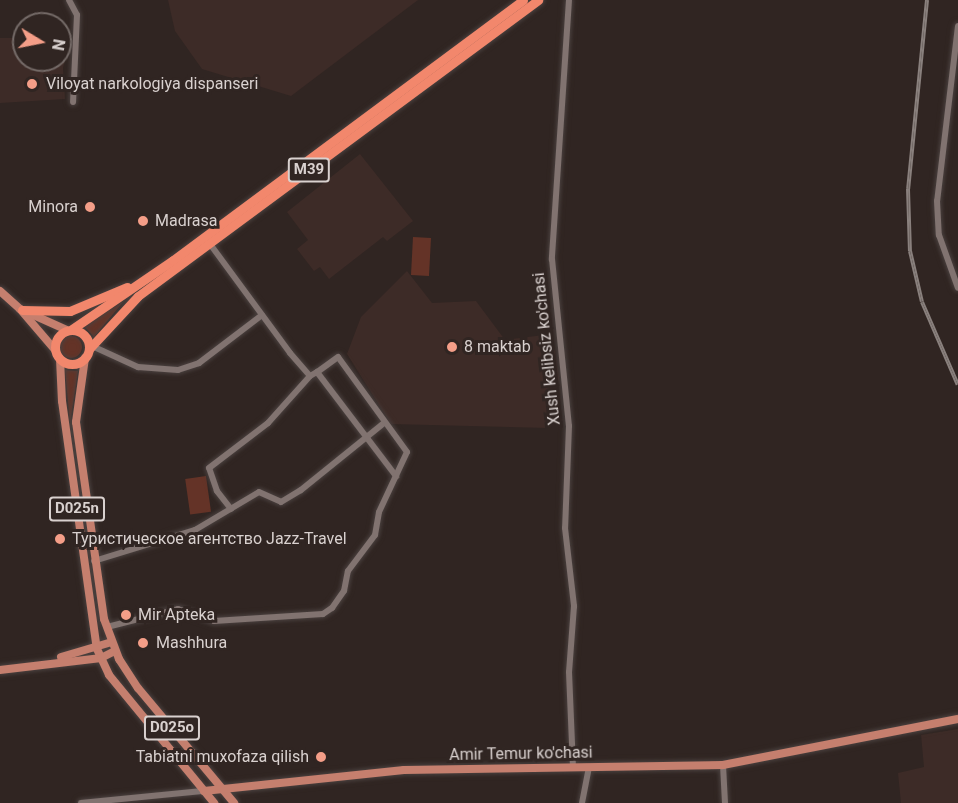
<!DOCTYPE html>
<html>
<head>
<meta charset="utf-8">
<style>
	body { margin:0 }
	#map { position:relative; width:958px; height:803px; overflow:hidden; background:#302522; font-family:Roboto,sans-serif }
	div>[style] { position:absolute }
	[style*='--x'] { left:calc(var(--x)*1px); top:calc(var(--y)*1px); width:calc(var(--w)*1px); rotate:calc(var(--a)*1deg) }
	.built>* { inset:0; background:#3d2b27 }
	.green>* { inset:0; background:#643327; transform-origin:0 0 }
	.round { border-radius:50% }
	.roads { filter:drop-shadow(0 0 2px #4a413f) drop-shadow(0 0 2px #4a413f) }
	.minor>* { height:6px; margin:-3px; padding:0 3px; transform-origin:3px; border-radius:3px; background:#817370 }
	.major>* { height:8px; margin:-4px; padding:0 4px; transform-origin:4px; border-radius:4px; background:#c57f6e }
	.highway>* { height:9px; margin:-4.5px; padding:0 4.5px; transform-origin:4.5px; border-radius:4.5px; background:#f2876c }
	.highway>.ring { margin:-4.5px; padding:0; box-sizing:content-box; background:none; border:9px solid #f2876c; border-radius:50% }
	.rail>* { height:4px; margin-top:-2px; transform-origin:0; background:repeating-linear-gradient(90deg,#302522 0 4.5px,#89807d 0 9px); box-sizing:border-box; border-block:2px solid #89807d }
	.dots>* { width:16px; height:16px; translate:-50% -50%; box-sizing:border-box; border:3px solid #302522; border-radius:50% }
	span { translate:-50% -50%; white-space:nowrap; text-align:center; line-height:1.15; -webkit-text-stroke:6px #302522; paint-order:stroke }
	.shield-label span { padding:2px 4px; background:#302522; border:2px solid; border-radius:4px; -webkit-text-stroke-width:0 }
	.shield-label { font-size:15px; color:#d9d1cf; font-weight:700 }
	.poi-label { font-size:16px; color:#d9d1cf }
	.left { translate:0 -50%; text-align:left }
	.right { translate:-100% -50%; text-align:right }
	.street-label { font-size:16px; color:#d9d1cf }
	.north { position:absolute; left:12px; top:12px; width:60px; height:60px; box-sizing:border-box; background:#302522; border:2px solid #746a67; border-radius:50%; rotate:100deg; font-size:16px; font-weight:700; line-height:24px; text-align:center; color:#d9d1cf }
	.north::after { content:''; display:block; margin:auto; width:21px; height:27px; background:#f49e88; clip-path:polygon(50% 0,100% 100%,50% 72%,0 100%) }
</style>
</head>
<body>
<div id="map">
	<div class="built">
		<i style="clip-path:polygon(168px 0,418px 0,291px 96px,202px 69px,175px 31px)"></i>
		<i style="clip-path:polygon(24px 38px,24px 60px,60px 60px,60px 40px,70px 41px,63px 68px,65px 99px,0 103px,0 38px)"></i>
		<i style="clip-path:polygon(360px 154px,413px 221px,387px 241px,383px 237px,329px 279px,320px 267px,314px 271px,297px 249px,308px 240px,287px 212px)"></i>
		<i style="clip-path:polygon(407px 271px,432px 303px,476px 301px,505px 340px,552px 334px,559px 378px,549px 428px,391px 424px,347px 354px,361px 317px)"></i>
		<i style="clip-path:polygon(958px 729px,958px 803px,901px 803px,898px 773px,924px 767px,921px 735px)"></i>
	</div>
	<div class="green">
		<i style="left:413px;top:237px;width:18px;height:38px;rotate:3deg"></i>
		<i style="clip-path:polygon(124px 301px,94px 337px,84px 326px)"></i>
		<i class="round" style="left:60px;top:336px;width:22px;height:22px"></i>
		<i style="clip-path:polygon(65px 370px,78px 371px,70px 424px)"></i>
		<i style="left:206px;top:476px;width:36px;height:21px;rotate:82deg"></i>
	</div>
	<div class="roads">
		<div class="minor">
			<i style="--x:69;--y:0;--w:17;--a:62"></i>
			<i style="--x:77;--y:15;--w:87;--a:92.6"></i>
			<i style="--x:569;--y:0;--w:260;--a:93.8"></i>
			<i style="--x:552;--y:259;--w:168;--a:84.2"></i>
			<i style="--x:569;--y:426;--w:102;--a:92.2"></i>
			<i style="--x:565;--y:528;--w:79;--a:83.4"></i>
			<i style="--x:574;--y:606;--w:66;--a:94.3"></i>
			<i style="--x:569;--y:672;--w:96;--a:87.6"></i>
			<i style="--x:958;--y:26;--w:176;--a:96.8"></i>
			<i style="--x:937;--y:201;--w:34;--a:87"></i>
			<i style="--x:939;--y:235;--w:56;--a:70.3"></i>
			<i style="--x:210;--y:244;--w:135;--a:53.7"></i>
			<i style="--x:290;--y:353;--w:30;--a:49"></i>
			<i style="--x:310;--y:376;--w:8;--a:-30"></i>
			<i style="--x:317;--y:372;--w:131;--a:52.8"></i>
			<i style="--x:92;--y:346;--w:51;--a:24.5"></i>
			<i style="--x:138;--y:367;--w:40;--a:4.3"></i>
			<i style="--x:178;--y:370;--w:22;--a:-18"></i>
			<i style="--x:199;--y:363;--w:79;--a:-37.3"></i>
			<i style="--x:231;--y:509;--w:23;--a:-128"></i>
			<i style="--x:217;--y:491;--w:24;--a:-109"></i>
			<i style="--x:209;--y:468;--w:74;--a:-37.3"></i>
			<i style="--x:268;--y:423;--w:63;--a:-48.2"></i>
			<i style="--x:94;--y:561;--w:106;--a:-17.1"></i>
			<i style="--x:195;--y:530;--w:74;--a:-30.7"></i>
			<i style="--x:259;--y:492;--w:24;--a:24"></i>
			<i style="--x:281;--y:502;--w:23;--a:-31"></i>
			<i style="--x:301;--y:490;--w:107;--a:-38.9"></i>
			<i style="--x:107;--y:627;--w:73;--a:-14.2"></i>
			<i style="--x:178;--y:609;--w:38;--a:18"></i>
			<i style="--x:214;--y:621;--w:109;--a:-3.7"></i>
			<i style="--x:323;--y:614;--w:11;--a:-34"></i>
			<i style="--x:332;--y:608;--w:21;--a:-55"></i>
			<i style="--x:344;--y:591;--w:20;--a:-79"></i>
			<i style="--x:348;--y:571;--w:45;--a:-53.1"></i>
			<i style="--x:375;--y:535;--w:23;--a:-80"></i>
			<i style="--x:379;--y:512;--w:66;--a:-65"></i>
			<i style="--x:407;--y:452;--w:117;--a:-126"></i>
			<i style="--x:338;--y:357;--w:26;--a:144"></i>
			<i style="--x:723;--y:765;--w:38;--a:87"></i>
			<i style="--x:81;--y:803;--w:124;--a:-5.6"></i>
			<i style="--x:582;--y:803;--w:36;--a:-79"></i>
		</div>
		<div class="major">
			<i style="--x:0;--y:291;--w:27;--a:42"></i>
			<i style="--x:20;--y:309;--w:51;--a:24.1"></i>
			<i style="--x:20;--y:309;--w:55;--a:49.4"></i>
			<i style="--x:85;--y:358;--w:65;--a:98"></i>
			<i style="--x:76;--y:422;--w:199;--a:81.9"></i>
			<i style="--x:104;--y:619;--w:43;--a:69.4"></i>
			<i style="--x:119;--y:659;--w:35;--a:57"></i>
			<i style="--x:138;--y:688;--w:150;--a:50.1"></i>
			<i style="--x:60;--y:359;--w:42;--a:87.3"></i>
			<i style="--x:62;--y:401;--w:250;--a:82"></i>
			<i style="--x:97;--y:649;--w:29;--a:65"></i>
			<i style="--x:109;--y:675;--w:166;--a:50.6"></i>
			<i style="--x:61;--y:657;--w:53;--a:-16.4"></i>
			<i style="--x:0;--y:670;--w:102;--a:-6.8"></i>
			<i style="--x:101;--y:658;--w:16;--a:-27"></i>
			<i style="--x:204;--y:791;--w:201;--a:-6"></i>
			<i style="--x:404;--y:770;--w:319;--a:-0.9"></i>
			<i style="--x:723;--y:765;--w:239;--a:-11.1"></i>
		</div>
		<div class="highway">
			<i style="--x:22;--y:310;--w:48;--a:1.2"></i>
			<i style="--x:70;--y:311;--w:62;--a:-22.8"></i>
			<i style="--x:72;--y:329;--w:122;--a:-34.3"></i>
			<i style="--x:173;--y:260;--w:436;--a:-36.6"></i>
			<i class="ring" style="left:55px;top:330px;width:25px;height:25px"></i>
			<i style="--x:89;--y:349;--w:72;--a:-47.2"></i>
			<i style="--x:138;--y:296;--w:498;--a:-36.5"></i>
		</div>
	</div>
	<div class="rail">
		<i style="--x:927;--y:0;--w:190;--a:95.7"></i>
		<i style="--x:908;--y:189;--w:62;--a:88.2"></i>
		<i style="--x:910;--y:251;--w:52;--a:76.8"></i>
		<i style="--x:922;--y:302;--w:90;--a:66.6"></i>
	</div>
	<div class="dots">
		<i style="left:32px;top:84px;background:#f49e88"></i>
		<i style="left:90px;top:207px;background:#f49e88"></i>
		<i style="left:143px;top:221px;background:#f49e88"></i>
		<i style="left:452px;top:347px;background:#f49e88"></i>
		<i style="left:60px;top:539px;background:#f49e88"></i>
		<i style="left:126px;top:615px;background:#f49e88"></i>
		<i style="left:143px;top:643px;background:#f49e88"></i>
		<i style="left:321px;top:757px;background:#f49e88"></i>
	</div>
	<div class="shield-label">
		<span style="left:309px;top:170px">M39</span>
		<span style="left:77px;top:509px">D025n</span>
		<span style="left:172px;top:728px">D025o</span>
	</div>
	<div class="poi-label">
		<span class="left" style="left:46px;top:84px">Viloyat narkologiya dispanseri</span>
		<span class="right" style="left:78px;top:207px">Minora</span>
		<span class="left" style="left:155px;top:221px">Madrasa</span>
		<span class="left" style="left:464px;top:347px">8 maktab</span>
		<span class="left" style="left:72px;top:539px">Туристическое агентство Jazz-Travel</span>
		<span class="left" style="left:138px;top:615px">Mir Apteka</span>
		<span class="left" style="left:156px;top:643px">Mashhura</span>
		<span class="right" style="left:309px;top:757px">Tabiatni muxofaza qilish</span>
	</div>
	<div class="street-label">
		<span style="left:547px;top:349px;rotate:-96deg">Xush kelibsiz ko'chasi</span>
		<span style="left:521px;top:754px;rotate:-1deg">Amir Temur ko'chasi</span>
	</div>
	<div class="north">N</div>
</div>
</body>
</html>
